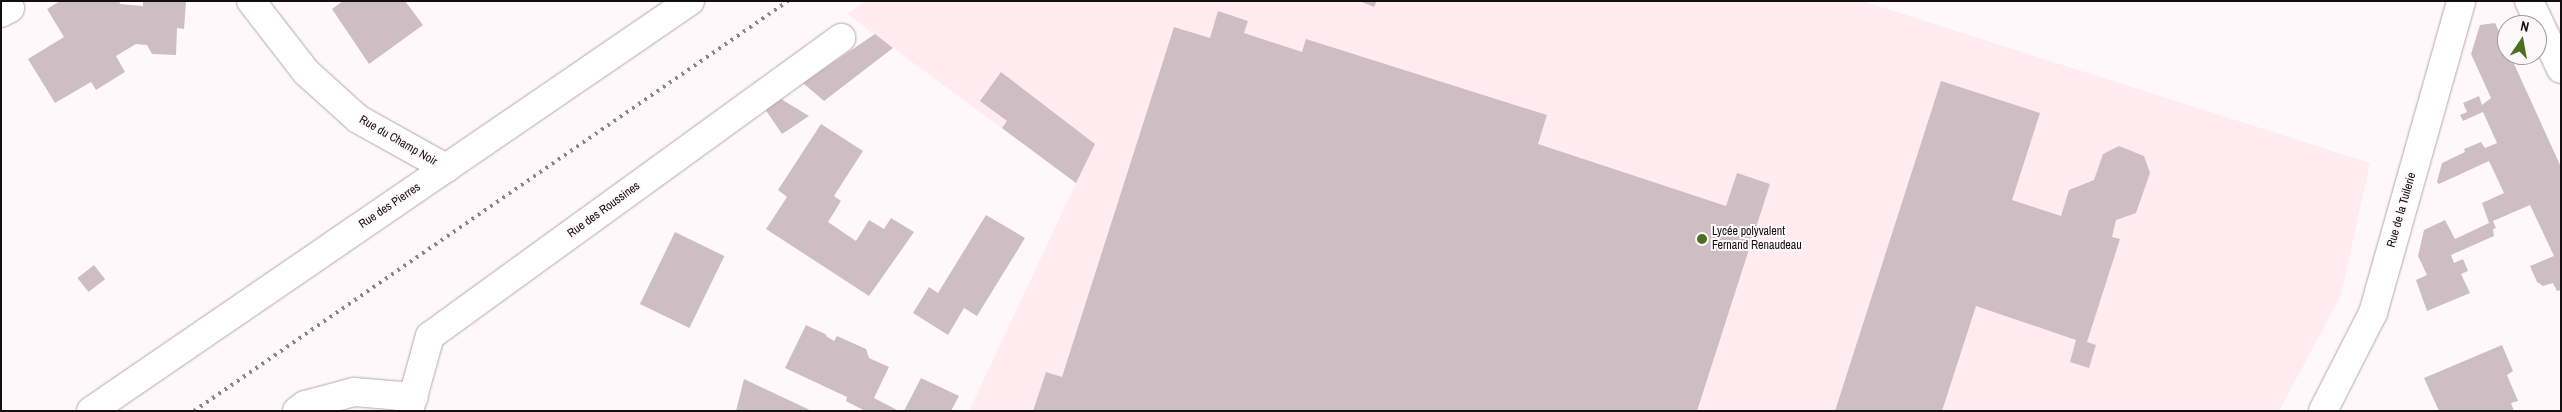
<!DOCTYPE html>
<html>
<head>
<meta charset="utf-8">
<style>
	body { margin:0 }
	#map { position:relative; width:2562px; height:412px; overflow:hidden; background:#fff8fa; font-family:"Archivo Narrow",sans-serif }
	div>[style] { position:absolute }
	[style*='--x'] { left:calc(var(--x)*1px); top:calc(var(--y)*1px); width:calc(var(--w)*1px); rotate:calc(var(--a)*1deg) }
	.built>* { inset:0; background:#ffebf0 }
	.building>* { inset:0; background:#cebec3; transform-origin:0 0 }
	.roads { filter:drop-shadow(0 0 1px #b6a6ab) drop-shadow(0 0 1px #b6a6ab) }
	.minor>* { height:28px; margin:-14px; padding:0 14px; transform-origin:14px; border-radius:14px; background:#fff }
	.rail>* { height:4px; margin-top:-2px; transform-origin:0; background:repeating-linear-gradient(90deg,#8a8485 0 2.5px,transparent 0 7.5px) }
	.dots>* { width:14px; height:14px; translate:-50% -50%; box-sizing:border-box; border:2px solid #fff8fa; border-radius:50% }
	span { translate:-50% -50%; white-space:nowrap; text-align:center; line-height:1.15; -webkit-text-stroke:4px #fff8fa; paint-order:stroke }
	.street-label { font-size:12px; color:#130e0f }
	.poi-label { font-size:12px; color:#130e0f }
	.left { translate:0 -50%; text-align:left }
	.frame { position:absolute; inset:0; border:2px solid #130e0f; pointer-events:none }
	.north { position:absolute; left:2497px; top:15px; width:50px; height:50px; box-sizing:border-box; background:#fff8fa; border:1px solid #a19a9c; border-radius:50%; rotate:12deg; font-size:14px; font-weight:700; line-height:20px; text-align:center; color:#130e0f }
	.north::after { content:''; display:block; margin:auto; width:18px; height:22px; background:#4e6e24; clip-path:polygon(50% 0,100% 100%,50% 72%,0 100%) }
</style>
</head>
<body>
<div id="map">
	<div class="built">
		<i style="clip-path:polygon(866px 1px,1862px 1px,2370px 163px,2341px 295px,2279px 411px,969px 411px,1076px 183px,847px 14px)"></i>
	</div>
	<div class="building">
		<i style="clip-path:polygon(60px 1px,119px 1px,120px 4px,143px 6px,143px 1px,186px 2px,184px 29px,177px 28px,176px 55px,152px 54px,147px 45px,136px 44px,116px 56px,125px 72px,96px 90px,91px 82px,55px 103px,28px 59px,64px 37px,47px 9px)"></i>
		<i style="clip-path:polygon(343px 1px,405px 1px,423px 25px,369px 64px,332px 9px)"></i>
		<i style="clip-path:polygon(1359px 1px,1377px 1px,1374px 7px)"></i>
		<i style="clip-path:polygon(1218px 11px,1248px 21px,1244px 33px,1302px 52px,1306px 39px,1547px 115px,1538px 144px,1726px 206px,1737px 173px,1770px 184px,1697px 411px,1033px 411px,1046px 372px,1062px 377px,1174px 27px,1210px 38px)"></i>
		<i style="clip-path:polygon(2495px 23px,2507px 48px,2507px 55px,2510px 55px,2561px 167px,2561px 290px,2557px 291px,2553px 283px,2543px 286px,2537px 282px,2530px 266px,2554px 256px,2530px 205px,2493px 221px,2496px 228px,2493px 229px,2494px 236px,2451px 255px,2454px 263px,2463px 259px,2468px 271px,2461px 274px,2470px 293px,2427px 311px,2416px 280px,2427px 275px,2418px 256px,2424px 230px,2445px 220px,2455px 239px,2489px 223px,2482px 203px,2504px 193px,2489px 161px,2439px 184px,2437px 182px,2442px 163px,2465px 152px,2464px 149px,2481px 142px,2485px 148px,2497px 143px,2483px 112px,2463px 121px,2460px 115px,2467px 112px,2463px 103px,2479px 96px,2482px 105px,2491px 98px,2471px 54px,2480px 25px)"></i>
		<i style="clip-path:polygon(875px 34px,893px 48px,824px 101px,803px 83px)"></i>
		<i style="clip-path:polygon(1001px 72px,1095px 144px,1076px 183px,1002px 128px,1007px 121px,980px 101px)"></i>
		<i style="clip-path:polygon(1941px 81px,2040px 113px,2012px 200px,2061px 216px,2069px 190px,2094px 180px,2103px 154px,2119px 146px,2144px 156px,2150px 173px,2136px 213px,2116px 220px,2112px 237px,2120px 239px,2087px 342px,2096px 345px,2089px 368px,2070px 362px,2076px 340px,1976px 306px,1942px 411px,1835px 411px)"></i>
		<i style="clip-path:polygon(781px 99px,809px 116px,782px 134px,765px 109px)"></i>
		<i style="clip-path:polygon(821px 124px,863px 151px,834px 196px,841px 201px,828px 222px,856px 241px,869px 220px,884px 229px,891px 218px,914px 232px,869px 296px,766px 229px,787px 197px,778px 190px)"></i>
		<i style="clip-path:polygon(986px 215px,1025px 238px,977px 316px,964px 308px,948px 335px,913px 313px,929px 287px,938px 293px)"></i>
		<i style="left:675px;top:232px;width:55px;height:80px;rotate:26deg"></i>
		<i style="left:94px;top:265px;width:18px;height:21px;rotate:52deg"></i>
		<i style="clip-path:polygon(806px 325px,827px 335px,826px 336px,834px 341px,837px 336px,866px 349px,869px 358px,889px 367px,874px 398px,899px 411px,865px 411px,846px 401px,847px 397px,785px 368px)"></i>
		<i style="clip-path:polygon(2502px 345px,2513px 371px,2507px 375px,2518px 401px,2511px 403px,2514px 411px,2439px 411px,2424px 378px)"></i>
		<i style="clip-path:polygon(921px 378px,959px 396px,951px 411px,904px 411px)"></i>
		<i style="clip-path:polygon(744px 379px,812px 411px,736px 411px)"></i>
	</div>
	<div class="roads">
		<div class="minor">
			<i style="--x:251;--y:1;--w:90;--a:52.2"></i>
			<i style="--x:306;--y:72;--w:70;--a:42.1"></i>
			<i style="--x:358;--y:119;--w:101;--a:29.1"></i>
			<i style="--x:2529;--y:1;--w:75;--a:64.8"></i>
			<i style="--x:1;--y:13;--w:10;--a:-29"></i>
			<i style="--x:10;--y:8;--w:9;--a:-126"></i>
			<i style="--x:91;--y:411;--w:726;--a:-34.39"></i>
			<i style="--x:297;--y:411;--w:10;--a:-37"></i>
			<i style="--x:305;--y:405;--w:51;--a:-14.9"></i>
			<i style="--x:354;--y:392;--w:60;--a:4.8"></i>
			<i style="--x:409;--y:411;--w:78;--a:-74.4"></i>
			<i style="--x:430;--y:336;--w:508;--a:-35.94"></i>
			<i style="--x:2323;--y:411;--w:110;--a:-63"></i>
			<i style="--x:2373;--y:313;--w:324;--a:-74.2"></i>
		</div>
	</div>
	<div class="rail">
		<i style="--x:194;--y:411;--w:722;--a:-34.61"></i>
	</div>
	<div class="dots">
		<i style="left:1702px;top:239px;background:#4e6e24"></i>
	</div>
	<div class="street-label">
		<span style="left:398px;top:141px;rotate:30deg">Rue du Champ Noir</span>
		<span style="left:390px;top:206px;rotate:-34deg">Rue des Pierres</span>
		<span style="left:604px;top:210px;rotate:-36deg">Rue des Roussines</span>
		<span style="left:2402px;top:210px;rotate:-74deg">Rue de la Tuilerie</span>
	</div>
	<div class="poi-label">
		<span class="left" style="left:1712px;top:239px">Lycée polyvalent<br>Fernand Renaudeau</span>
	</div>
	<div class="frame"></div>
	<div class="north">N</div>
</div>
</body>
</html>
